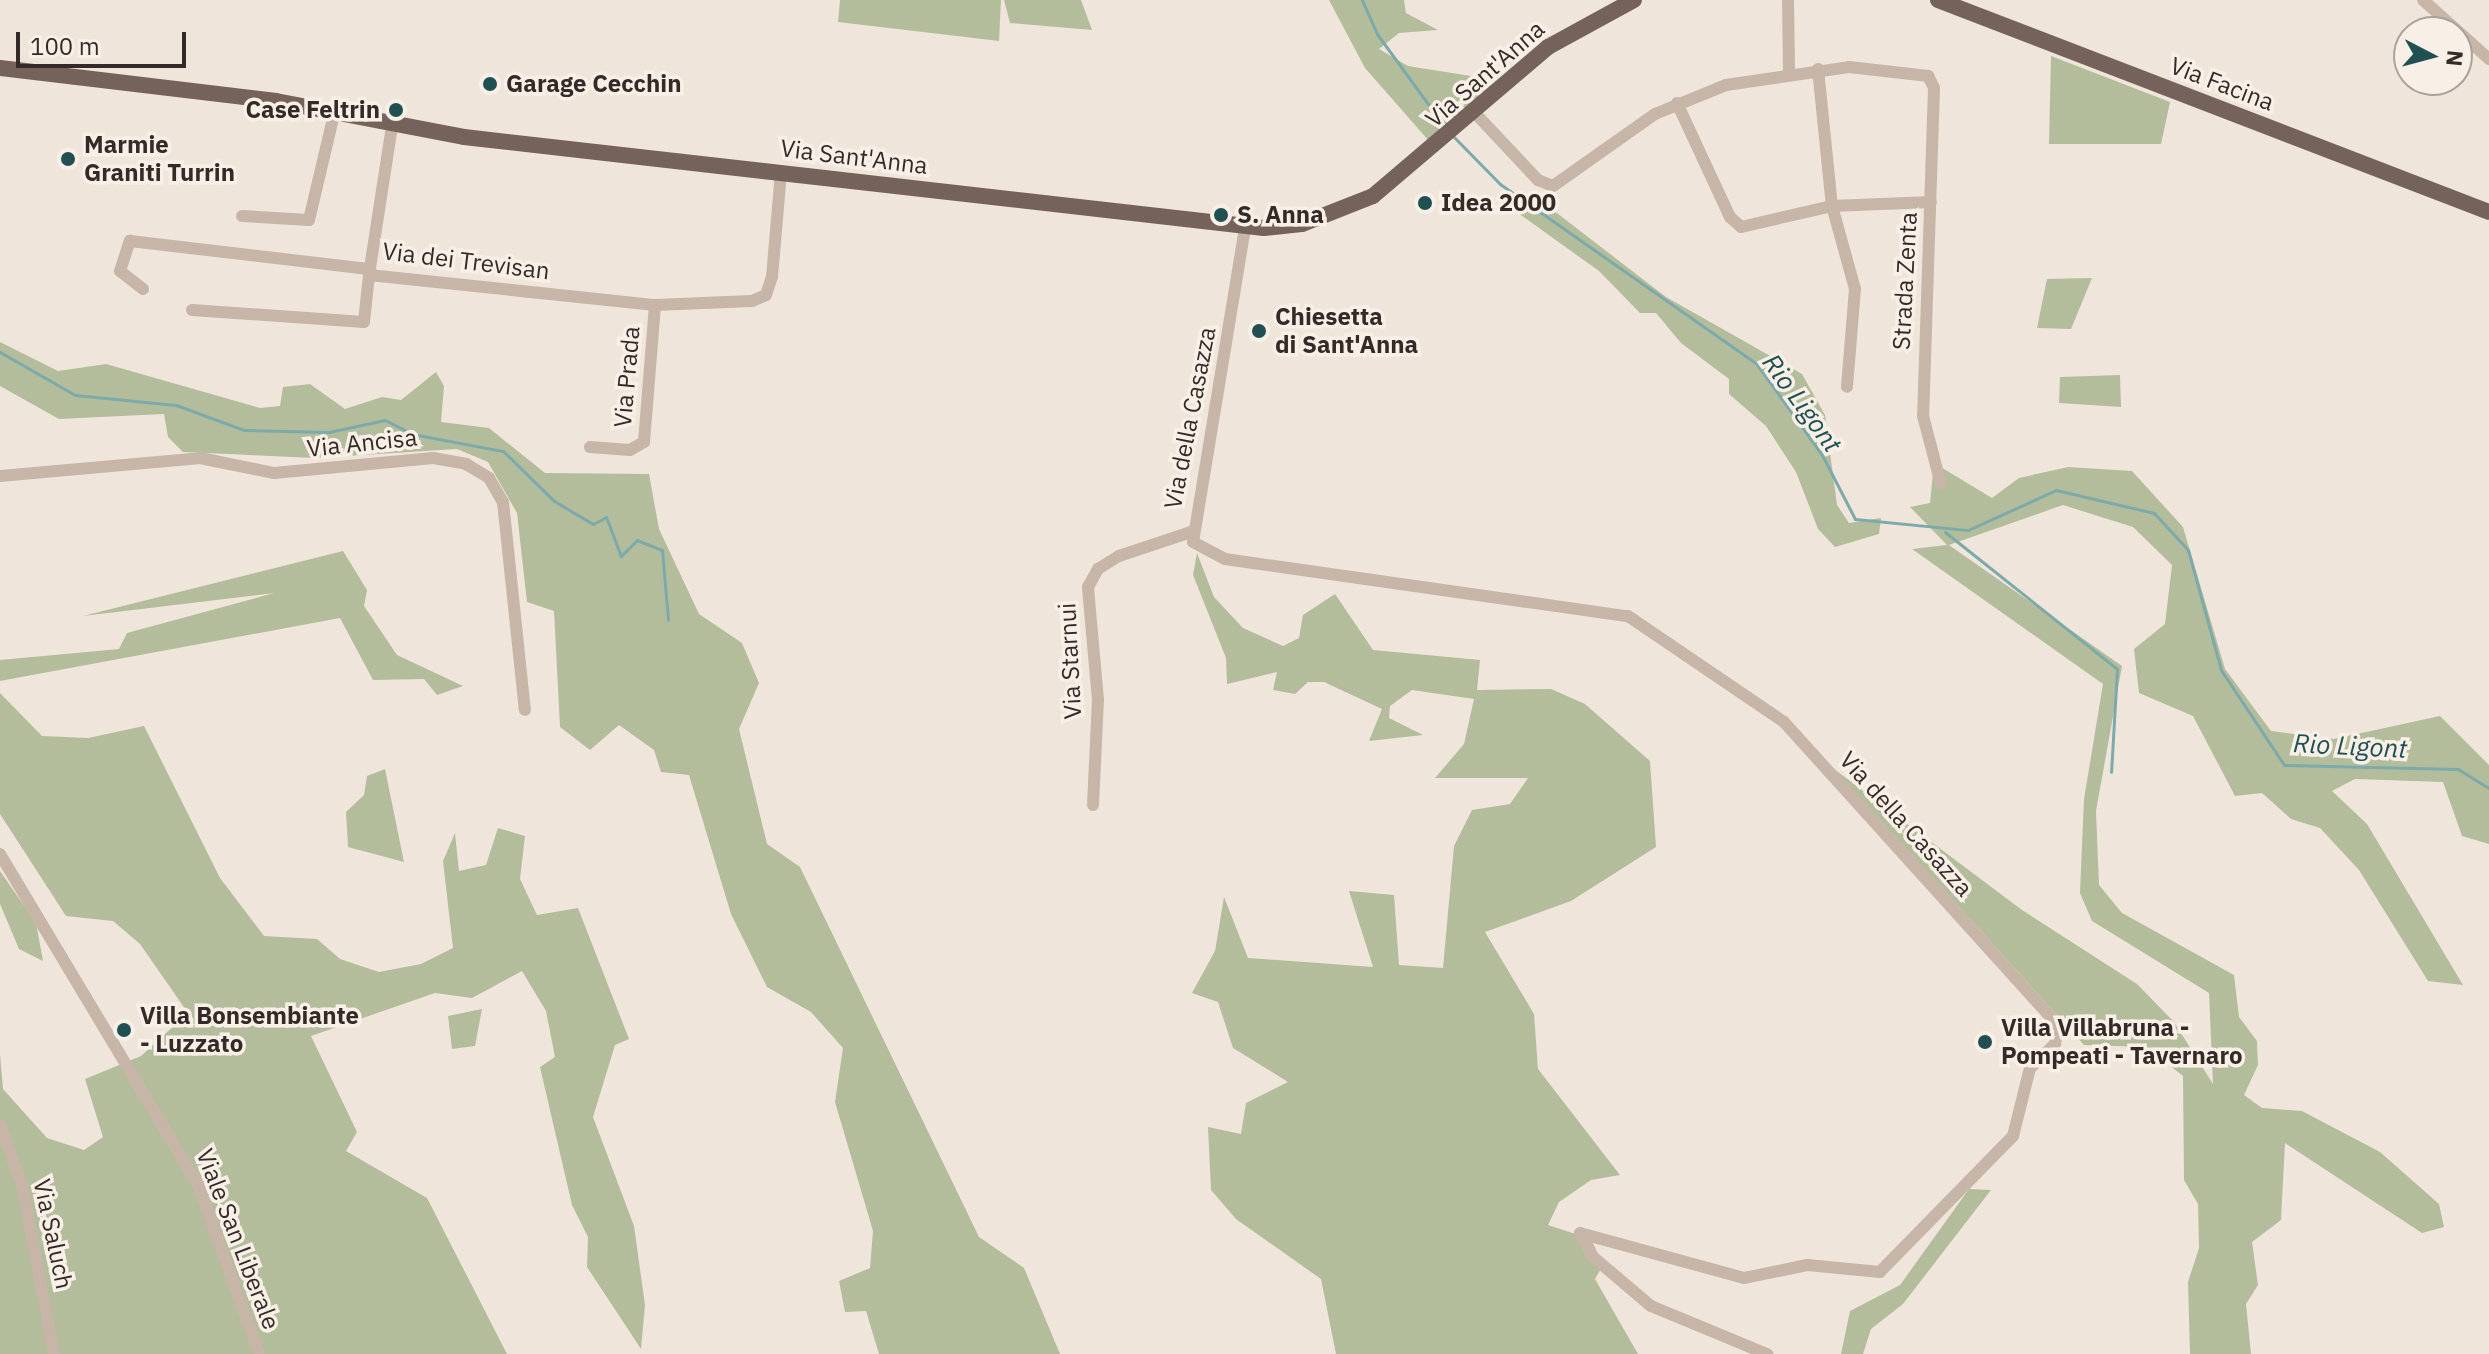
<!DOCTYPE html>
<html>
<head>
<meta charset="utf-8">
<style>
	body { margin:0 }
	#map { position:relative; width:2489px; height:1354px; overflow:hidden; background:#f0e5db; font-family:"IBM Plex Sans",sans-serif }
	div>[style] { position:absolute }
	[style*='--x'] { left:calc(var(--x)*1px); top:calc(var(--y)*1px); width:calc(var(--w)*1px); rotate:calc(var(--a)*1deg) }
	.green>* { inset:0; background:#b3bd9c }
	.stream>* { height:3px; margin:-1.5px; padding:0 1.5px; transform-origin:1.5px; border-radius:1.5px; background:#7caaaa }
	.minor>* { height:12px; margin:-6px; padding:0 6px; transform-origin:6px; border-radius:6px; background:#c7b5a8 }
	.major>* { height:16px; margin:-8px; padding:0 8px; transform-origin:8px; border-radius:8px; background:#75625a }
	.dots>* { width:22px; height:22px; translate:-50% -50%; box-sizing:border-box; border:4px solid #f8f0e7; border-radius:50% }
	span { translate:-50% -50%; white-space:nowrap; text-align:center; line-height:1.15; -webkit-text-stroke:7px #f8f0e7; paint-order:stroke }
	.street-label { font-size:24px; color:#342b28 }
	.poi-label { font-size:24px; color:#342b28; font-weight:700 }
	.left { translate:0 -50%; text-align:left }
	.right { translate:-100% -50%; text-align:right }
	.water-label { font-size:26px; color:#205052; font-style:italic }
	.north { position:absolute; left:2393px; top:16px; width:80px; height:80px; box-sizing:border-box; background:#f8f0e7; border:2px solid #aaa19b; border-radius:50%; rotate:96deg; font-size:22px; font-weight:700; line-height:32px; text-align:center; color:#342b28 }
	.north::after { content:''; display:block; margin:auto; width:28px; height:36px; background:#205052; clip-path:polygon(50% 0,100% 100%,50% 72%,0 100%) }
	.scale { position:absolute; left:16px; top:32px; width:170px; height:36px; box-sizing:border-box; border:4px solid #342b28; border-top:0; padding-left:10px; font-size:24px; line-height:28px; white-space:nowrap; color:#342b28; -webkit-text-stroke:6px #f8f0e7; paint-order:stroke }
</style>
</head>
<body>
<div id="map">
	<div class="green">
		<i style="clip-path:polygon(840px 0,1001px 0,999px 41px,838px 22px)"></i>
		<i style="clip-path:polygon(1004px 0,1081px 0,1092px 30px,1010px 23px)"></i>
		<i style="clip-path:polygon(1329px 0,1404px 0,1406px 13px,1438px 30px,1399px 33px,1379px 49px,1408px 66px,1496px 80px,1429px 141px,1365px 68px)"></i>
		<i style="clip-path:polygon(2051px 56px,2170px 102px,2161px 144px,2049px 144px)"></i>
		<i style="clip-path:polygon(1549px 207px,1666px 297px,1802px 374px,1825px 415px,1837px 505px,1849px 523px,1881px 518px,1879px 534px,1835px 547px,1818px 529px,1796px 472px,1766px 426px,1729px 394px,1729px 379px,1681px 343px,1656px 313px,1640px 313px,1599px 271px,1511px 208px)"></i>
		<i style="clip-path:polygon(2092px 278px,2071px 329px,2037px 328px,2047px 279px)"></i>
		<i style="clip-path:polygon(0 342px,58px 371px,106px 364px,260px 408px,280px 406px,283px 387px,310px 384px,345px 409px,382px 397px,401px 400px,436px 372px,444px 386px,441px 422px,489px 428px,545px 473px,649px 474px,659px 529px,699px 614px,742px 643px,759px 683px,739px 729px,767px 844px,800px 867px,979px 1237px,1024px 1268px,1060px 1354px,879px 1354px,866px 1311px,845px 1312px,839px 1281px,870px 1268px,873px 1231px,835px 1102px,843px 1048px,811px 1012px,767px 987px,731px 914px,689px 775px,661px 772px,654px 750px,619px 725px,590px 750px,560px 727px,554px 611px,527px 602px,517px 513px,488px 462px,457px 449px,314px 458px,183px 452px,168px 437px,164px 414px,59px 419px,0 386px)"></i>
		<i style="clip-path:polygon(2120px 375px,2121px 407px,2059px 403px,2060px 377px)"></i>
		<i style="clip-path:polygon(1934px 463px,1992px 498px,2019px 478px,2068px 467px,2132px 471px,2183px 527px,2225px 669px,2271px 731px,2334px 739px,2440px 716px,2489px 765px,2489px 844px,2462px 836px,2443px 782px,2355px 779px,2332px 791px,2367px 824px,2463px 985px,2428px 981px,2359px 870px,2320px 828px,2291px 819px,2262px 793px,2235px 796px,2193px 716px,2139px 693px,2134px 649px,2165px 624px,2172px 565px,2133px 527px,2063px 505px,1949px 545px,2122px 666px,2096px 811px,2099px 885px,2122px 913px,2234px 975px,2239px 1017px,2257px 1041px,2258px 1065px,2244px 1095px,2262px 1108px,2302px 1111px,2380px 1152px,2439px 1204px,2444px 1227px,2422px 1233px,2285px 1143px,2281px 1220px,2252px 1242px,2258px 1285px,2246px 1304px,2251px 1354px,2190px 1354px,2188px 1282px,2199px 1248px,2198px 1204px,2184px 1180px,2183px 1076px,2146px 1047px,2084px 1045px,1834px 769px,2022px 910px,2137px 984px,2174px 1022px,2213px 1084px,2209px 993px,2092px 921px,2080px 893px,2084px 799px,2103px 684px,1912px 549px,1947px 545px,1910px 507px,1930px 503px)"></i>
		<i style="clip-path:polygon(343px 551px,367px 590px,364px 606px,397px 655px,463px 686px,437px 695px,424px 679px,373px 680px,340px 618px,0 681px,0 660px,119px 649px,127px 633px,274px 593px,83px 616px)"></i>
		<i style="clip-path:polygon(1197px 553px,1214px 597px,1243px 628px,1283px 646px,1299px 638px,1303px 615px,1335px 594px,1373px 650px,1480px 660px,1477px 690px,1551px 689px,1585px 704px,1650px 761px,1656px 847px,1571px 901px,1485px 932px,1534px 1014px,1538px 1069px,1620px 1175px,1591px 1180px,1559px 1202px,1548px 1225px,1591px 1239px,1603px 1265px,1595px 1279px,1638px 1354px,1336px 1354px,1321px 1279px,1236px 1219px,1211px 1190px,1208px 1127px,1241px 1134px,1246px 1103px,1288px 1082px,1233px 1048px,1218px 1002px,1192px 993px,1215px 951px,1224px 897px,1248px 958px,1373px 967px,1349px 891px,1394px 895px,1399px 965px,1443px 968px,1454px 846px,1472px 810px,1510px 804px,1528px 778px,1435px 778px,1464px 744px,1474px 699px,1412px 690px,1390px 706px,1389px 718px,1423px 735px,1369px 741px,1382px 709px,1324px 682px,1308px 682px,1295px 694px,1273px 690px,1277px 672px,1227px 684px,1226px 658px,1193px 575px)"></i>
		<i style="clip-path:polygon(0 693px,42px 736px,88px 738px,144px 726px,220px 878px,264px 936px,317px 939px,340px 959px,379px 972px,421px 964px,453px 948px,443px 861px,455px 833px,459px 871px,486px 865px,498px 828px,525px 836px,520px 879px,537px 915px,578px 908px,629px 1039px,615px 1045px,593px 1117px,634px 1226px,645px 1305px,641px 1349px,587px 1267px,588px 1237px,572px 1205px,540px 1067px,555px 1057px,546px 1011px,522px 971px,472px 998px,435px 993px,311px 1036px,357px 1132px,346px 1151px,427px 1198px,507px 1354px,0 1354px,0 1054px,3px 1089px,47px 1138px,84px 1150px,103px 1137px,85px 1079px,141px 1056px,188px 1013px,140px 944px,113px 921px,66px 916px,0 814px)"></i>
		<i style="clip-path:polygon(385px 769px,404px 862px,348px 847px,346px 812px,364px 795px,367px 776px)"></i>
		<i style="clip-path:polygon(0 871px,36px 923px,43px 961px,19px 949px,0 904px)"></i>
		<i style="clip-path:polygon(482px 1009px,475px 1046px,452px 1049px,448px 1016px)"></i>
		<i style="clip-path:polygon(1969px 1189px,1991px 1190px,1903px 1304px,1871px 1329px,1863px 1354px,1841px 1354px,1850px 1311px,1900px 1285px)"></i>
	</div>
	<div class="stream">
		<i style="--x:1362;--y:0;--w:37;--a:66"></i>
		<i style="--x:1377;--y:34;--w:114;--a:53.9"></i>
		<i style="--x:1452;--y:135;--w:69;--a:45.6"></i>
		<i style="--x:1500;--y:184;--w:312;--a:35"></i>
		<i style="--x:1756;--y:363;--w:113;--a:54.3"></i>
		<i style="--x:1822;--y:455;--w:72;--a:62.7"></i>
		<i style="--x:1855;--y:519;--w:114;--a:5.6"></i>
		<i style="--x:1968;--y:530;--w:97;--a:-24.4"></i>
		<i style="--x:2056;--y:490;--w:101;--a:13.2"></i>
		<i style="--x:2154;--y:513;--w:50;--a:47.4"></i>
		<i style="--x:2188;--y:550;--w:124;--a:74.6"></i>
		<i style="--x:2221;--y:670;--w:114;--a:56.4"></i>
		<i style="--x:2284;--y:765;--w:174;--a:1.3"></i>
		<i style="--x:2458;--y:769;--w:36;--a:32"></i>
		<i style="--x:0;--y:352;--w:86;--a:29.8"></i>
		<i style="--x:75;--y:395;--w:101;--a:5.7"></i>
		<i style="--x:176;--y:405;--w:72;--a:20.2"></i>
		<i style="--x:244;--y:430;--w:85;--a:1.3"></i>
		<i style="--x:329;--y:432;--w:57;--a:-12.1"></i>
		<i style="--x:385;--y:420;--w:30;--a:27"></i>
		<i style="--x:412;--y:434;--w:93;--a:10.6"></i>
		<i style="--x:503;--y:451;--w:71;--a:44.4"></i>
		<i style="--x:554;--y:501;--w:45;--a:30.5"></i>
		<i style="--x:593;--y:524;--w:15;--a:-28"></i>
		<i style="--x:606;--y:517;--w:42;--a:69"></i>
		<i style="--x:621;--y:556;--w:23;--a:-45"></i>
		<i style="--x:637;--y:540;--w:27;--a:22"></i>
		<i style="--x:662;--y:550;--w:70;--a:85.1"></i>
		<i style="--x:1945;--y:532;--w:220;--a:38.5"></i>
		<i style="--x:2117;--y:669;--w:103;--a:93.3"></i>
	</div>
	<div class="minor">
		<i style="--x:1788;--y:0;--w:73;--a:89.2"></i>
		<i style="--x:2423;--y:0;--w:89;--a:41.8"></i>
		<i style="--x:1818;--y:69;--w:138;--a:84.2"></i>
		<i style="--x:1832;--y:206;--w:86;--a:74.5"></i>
		<i style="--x:1855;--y:289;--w:98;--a:94.7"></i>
		<i style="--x:1677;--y:103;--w:126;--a:65.1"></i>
		<i style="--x:1730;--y:217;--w:15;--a:42"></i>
		<i style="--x:1741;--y:227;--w:93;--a:-13"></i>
		<i style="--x:1832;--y:206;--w:99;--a:-2.3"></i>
		<i style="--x:1475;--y:113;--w:92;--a:46.8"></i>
		<i style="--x:1538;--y:180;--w:16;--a:22"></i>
		<i style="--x:1553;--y:186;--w:125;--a:-35.2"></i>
		<i style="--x:1655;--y:114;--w:77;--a:-22.2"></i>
		<i style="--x:1726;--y:85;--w:124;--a:-8.3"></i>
		<i style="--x:1849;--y:67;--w:80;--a:6.5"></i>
		<i style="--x:1928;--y:76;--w:13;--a:63"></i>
		<i style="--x:1934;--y:88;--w:328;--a:91.9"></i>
		<i style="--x:1923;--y:416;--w:70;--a:75.2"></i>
		<i style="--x:392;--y:126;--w:151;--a:98.8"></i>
		<i style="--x:369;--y:275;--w:288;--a:6"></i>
		<i style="--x:655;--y:305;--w:97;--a:-2.4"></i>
		<i style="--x:752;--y:301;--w:15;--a:-23"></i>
		<i style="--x:766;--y:295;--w:19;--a:-72"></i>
		<i style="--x:772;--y:277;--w:105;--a:-85.1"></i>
		<i style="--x:242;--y:216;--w:67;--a:3.4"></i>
		<i style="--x:309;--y:220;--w:109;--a:-76.7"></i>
		<i style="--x:1245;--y:228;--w:318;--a:99.4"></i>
		<i style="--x:1193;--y:542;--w:36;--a:28"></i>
		<i style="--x:1225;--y:559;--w:407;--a:8.1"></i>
		<i style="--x:1628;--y:616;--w:189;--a:34.2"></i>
		<i style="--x:1784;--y:722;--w:409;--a:47.9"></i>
		<i style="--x:2058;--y:1025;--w:19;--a:99"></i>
		<i style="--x:2055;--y:1044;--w:35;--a:136"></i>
		<i style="--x:2030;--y:1068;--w:70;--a:104"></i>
		<i style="--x:2013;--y:1136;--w:190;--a:134.4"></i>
		<i style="--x:1880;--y:1272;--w:73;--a:-174.5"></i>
		<i style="--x:1807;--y:1265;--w:64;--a:168.3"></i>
		<i style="--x:1744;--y:1278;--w:170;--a:-164.7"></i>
		<i style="--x:1580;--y:1233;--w:26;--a:62"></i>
		<i style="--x:1592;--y:1256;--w:77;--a:40.3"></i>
		<i style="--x:1651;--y:1306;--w:126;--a:22.5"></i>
		<i style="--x:143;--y:289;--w:29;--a:-142"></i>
		<i style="--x:120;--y:271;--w:32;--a:-72"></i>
		<i style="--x:130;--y:241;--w:242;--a:6.7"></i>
		<i style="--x:192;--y:310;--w:172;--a:4"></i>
		<i style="--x:364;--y:322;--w:47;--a:-83.9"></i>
		<i style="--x:590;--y:447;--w:40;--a:4.3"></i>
		<i style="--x:630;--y:450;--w:16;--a:-30"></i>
		<i style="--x:644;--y:442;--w:137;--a:-85.4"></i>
		<i style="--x:0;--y:476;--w:201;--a:-5.1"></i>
		<i style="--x:200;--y:458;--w:76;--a:11.5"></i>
		<i style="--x:274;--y:473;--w:160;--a:-5.4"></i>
		<i style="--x:433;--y:458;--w:34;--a:10"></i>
		<i style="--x:466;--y:464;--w:27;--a:31"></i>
		<i style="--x:489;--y:478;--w:28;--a:60"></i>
		<i style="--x:503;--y:502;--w:209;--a:84"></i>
		<i style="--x:1093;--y:805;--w:105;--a:-87.3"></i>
		<i style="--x:1098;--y:700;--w:113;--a:-95.1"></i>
		<i style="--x:1088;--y:587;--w:21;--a:-61"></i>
		<i style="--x:1098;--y:569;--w:25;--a:-32"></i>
		<i style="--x:1119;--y:556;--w:76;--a:-18.4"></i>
		<i style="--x:0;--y:854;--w:388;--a:59.1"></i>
		<i style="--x:199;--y:1187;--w:177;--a:70.2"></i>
		<i style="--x:0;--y:1125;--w:64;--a:69.9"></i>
		<i style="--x:22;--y:1185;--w:172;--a:79.3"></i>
	</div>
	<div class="major">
		<i style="--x:1938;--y:0;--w:590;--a:21.04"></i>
		<i style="--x:0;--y:68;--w:278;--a:6.8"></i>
		<i style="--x:276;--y:101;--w:191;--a:10.8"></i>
		<i style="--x:464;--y:137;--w:805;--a:6.49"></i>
		<i style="--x:1264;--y:228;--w:38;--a:-6"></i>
		<i style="--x:1302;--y:224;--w:76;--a:-21.5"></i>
		<i style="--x:1373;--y:196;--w:230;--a:-40.4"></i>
		<i style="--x:1548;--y:47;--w:98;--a:-28.7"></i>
	</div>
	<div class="dots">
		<i style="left:490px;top:84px;background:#205052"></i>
		<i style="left:396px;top:110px;background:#205052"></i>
		<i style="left:68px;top:159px;background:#205052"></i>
		<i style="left:1425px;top:203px;background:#205052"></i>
		<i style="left:1221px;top:215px;background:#205052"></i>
		<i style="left:1259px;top:331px;background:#205052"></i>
		<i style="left:124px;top:1030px;background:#205052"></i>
		<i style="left:1985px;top:1042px;background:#205052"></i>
	</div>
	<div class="street-label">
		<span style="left:1485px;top:74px;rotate:-41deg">Via Sant'Anna</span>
		<span style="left:2222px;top:84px;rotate:21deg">Via Facina</span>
		<span style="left:854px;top:157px;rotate:7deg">Via Sant'Anna</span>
		<span style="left:466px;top:261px;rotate:7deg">Via dei Trevisan</span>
		<span style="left:1905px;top:281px;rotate:-87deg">Strada Zenta</span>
		<span style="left:627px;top:377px;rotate:-85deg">Via Prada</span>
		<span style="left:1190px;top:418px;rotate:-79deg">Via della Casazza</span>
		<span style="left:362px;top:443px;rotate:-6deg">Via Ancisa</span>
		<span style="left:1070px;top:661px;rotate:-93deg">Via Starnui</span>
		<span style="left:1906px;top:824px;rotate:48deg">Via della Casazza</span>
		<span style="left:53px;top:1234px;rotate:78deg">Via Saluch</span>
		<span style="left:238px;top:1239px;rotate:69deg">Viale San Liberale</span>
	</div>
	<div class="poi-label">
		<span class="left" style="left:506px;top:84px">Garage Cecchin</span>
		<span class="right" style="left:380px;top:110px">Case Feltrin</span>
		<span class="left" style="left:84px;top:159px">Marmie<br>Graniti Turrin</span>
		<span class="left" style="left:1441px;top:203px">Idea 2000</span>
		<span class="left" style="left:1237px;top:215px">S. Anna</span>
		<span class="left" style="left:1275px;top:331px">Chiesetta<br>di Sant'Anna</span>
		<span class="left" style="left:140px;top:1030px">Villa Bonsembiante<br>- Luzzato</span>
		<span class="left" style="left:2001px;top:1042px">Villa Villabruna -<br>Pompeati - Tavernaro</span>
	</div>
	<div class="water-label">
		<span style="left:1802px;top:403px;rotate:54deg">Rio Ligont</span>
		<span style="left:2350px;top:746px;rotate:3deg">Rio Ligont</span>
	</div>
	<div class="north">N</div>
	<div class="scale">100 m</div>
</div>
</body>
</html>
